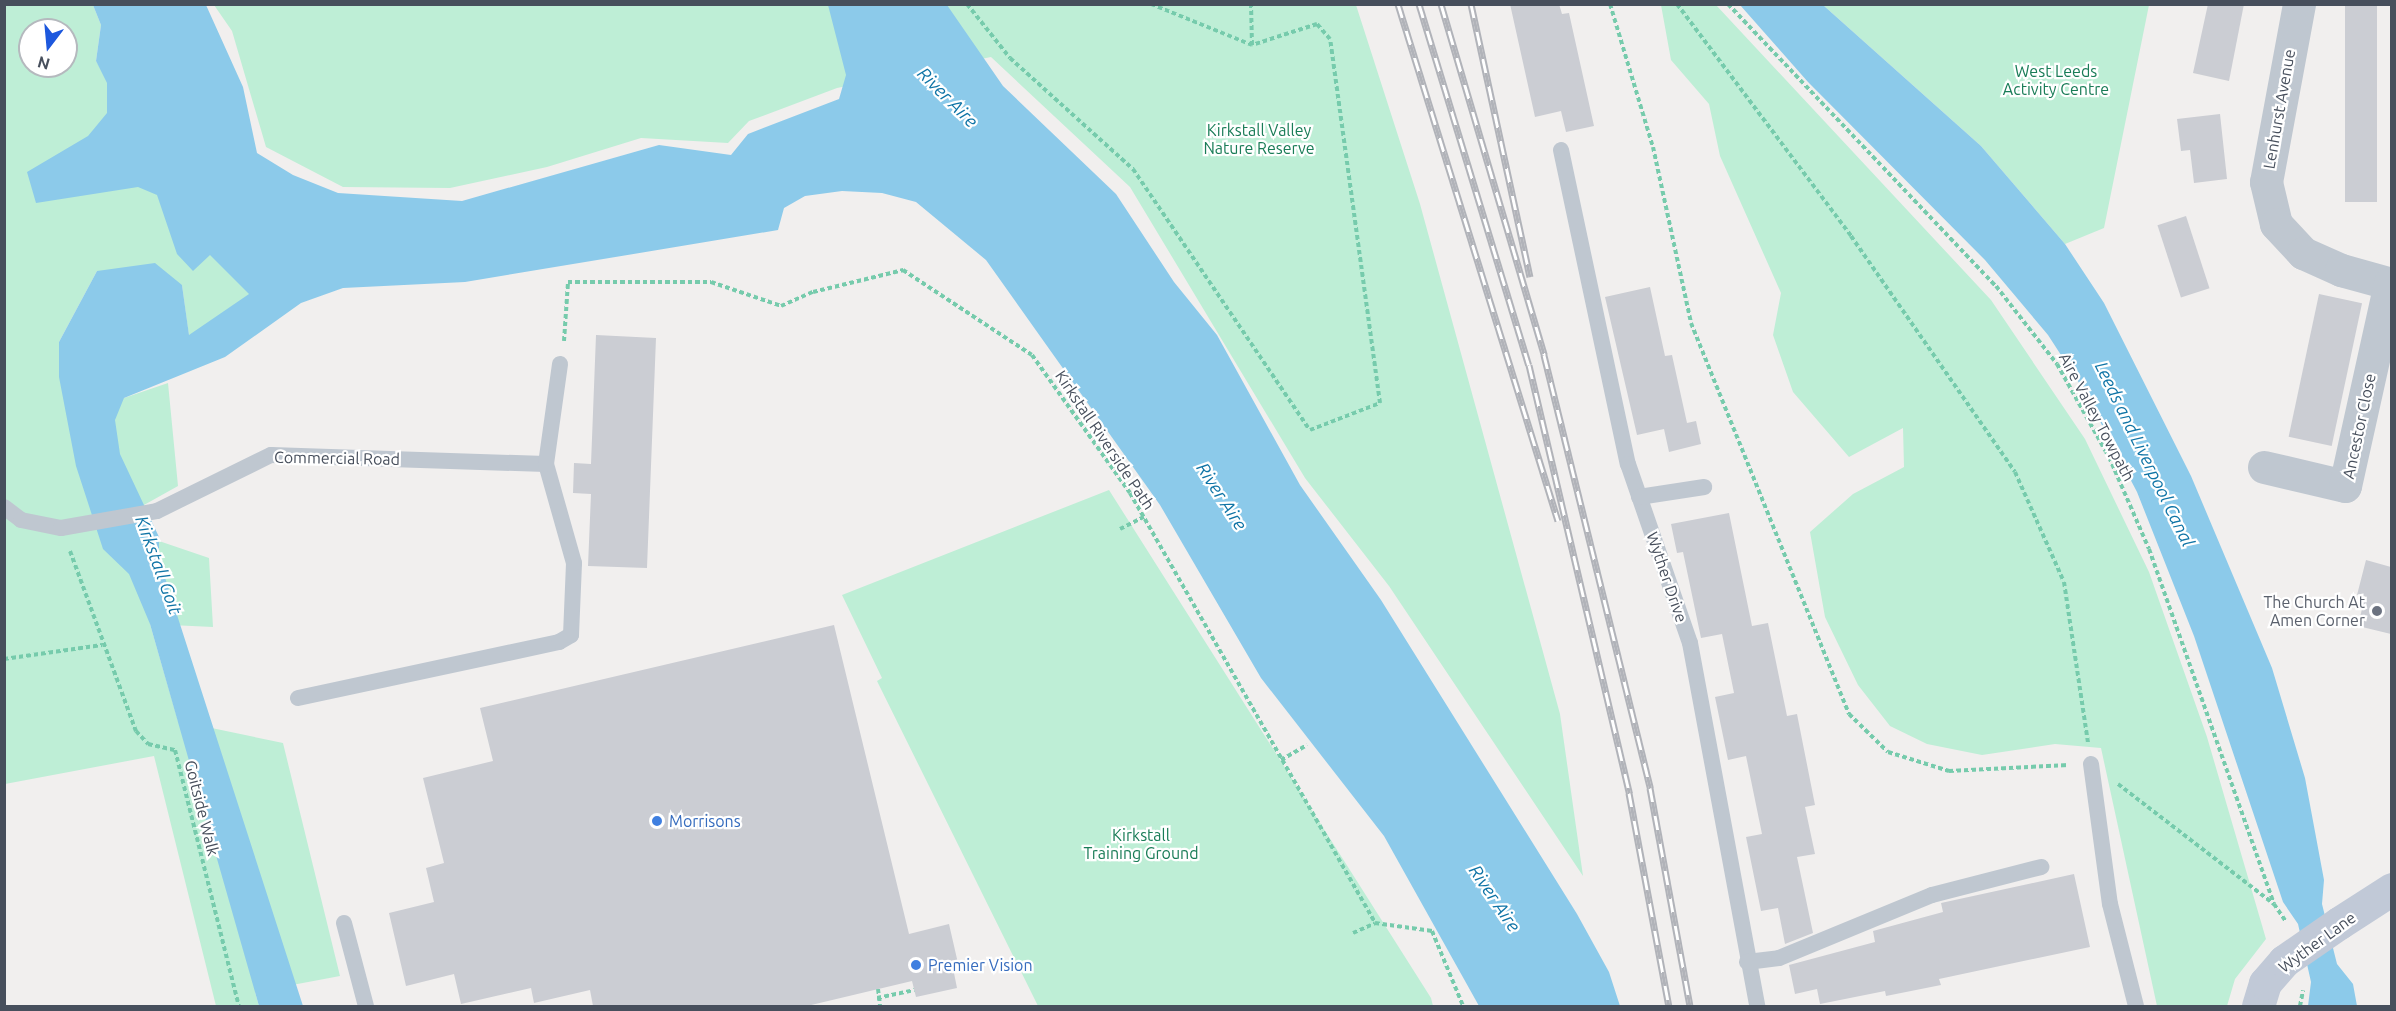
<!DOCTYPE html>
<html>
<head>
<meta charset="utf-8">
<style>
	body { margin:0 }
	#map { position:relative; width:2396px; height:1011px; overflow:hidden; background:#f1efee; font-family:Ubuntu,sans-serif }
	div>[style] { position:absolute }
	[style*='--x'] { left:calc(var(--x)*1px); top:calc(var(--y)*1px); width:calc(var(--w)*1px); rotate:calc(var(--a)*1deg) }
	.green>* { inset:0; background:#beeed6 }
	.water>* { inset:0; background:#8ccaea }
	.building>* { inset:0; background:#cbcdd3; transform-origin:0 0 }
	.path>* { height:4px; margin-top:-2px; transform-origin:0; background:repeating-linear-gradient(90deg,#76cbac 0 4.5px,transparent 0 7.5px) }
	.lane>* { height:16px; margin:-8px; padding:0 8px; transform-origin:8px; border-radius:8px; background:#bfc7d0 }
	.street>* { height:33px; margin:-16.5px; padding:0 16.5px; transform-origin:16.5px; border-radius:16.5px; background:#bfc7d0 }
	.secondary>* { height:33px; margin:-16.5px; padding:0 16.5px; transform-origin:16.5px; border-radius:16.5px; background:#c1c9d7 }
	.rail>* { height:7px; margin-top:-3.5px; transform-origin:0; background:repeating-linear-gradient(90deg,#fff 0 14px,#b1b3b9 0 28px); box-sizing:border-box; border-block:2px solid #b1b3b9 }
	.secondary-bridge>* { height:33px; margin:-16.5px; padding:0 16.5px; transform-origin:16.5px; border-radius:16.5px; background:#c1c9d7 }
	.dots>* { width:16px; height:16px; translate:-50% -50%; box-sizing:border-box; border:3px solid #fff; border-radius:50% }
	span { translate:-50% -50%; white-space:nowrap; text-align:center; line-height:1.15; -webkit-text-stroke:4.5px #fff; paint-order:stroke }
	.park-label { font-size:16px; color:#197c57 }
	.street-label { font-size:16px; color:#474f5c }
	.worship-label { font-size:16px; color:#5b616d }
	.right { translate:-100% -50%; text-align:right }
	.shop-label { font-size:16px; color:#366cbe }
	.left { translate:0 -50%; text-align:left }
	.water-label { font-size:18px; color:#0f74a6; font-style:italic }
	.frame { position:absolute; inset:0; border:6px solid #474f5c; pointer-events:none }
	.north { position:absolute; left:18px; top:18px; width:60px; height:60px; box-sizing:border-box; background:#fff; border:2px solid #b5b9be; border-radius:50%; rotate:196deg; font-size:16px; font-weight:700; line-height:24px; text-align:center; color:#474f5c }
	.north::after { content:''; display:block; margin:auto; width:21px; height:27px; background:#1d58dd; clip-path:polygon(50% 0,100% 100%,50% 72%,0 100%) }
</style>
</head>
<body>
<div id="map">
	<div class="green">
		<i style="clip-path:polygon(evenodd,5px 5px,93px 5px,101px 25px,96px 61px,210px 254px,250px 294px,189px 336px,182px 285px,97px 271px,59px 342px,124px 398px,168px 383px,178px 486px,144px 505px,159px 541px,209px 558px,213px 627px,150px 624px,178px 721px,283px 743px,340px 976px,255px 992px,259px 1006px,216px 1006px,154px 756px,5px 784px,5px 5px,30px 30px,66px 30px,66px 66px,30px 66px,30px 30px)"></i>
		<i style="clip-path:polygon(214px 5px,1356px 5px,1420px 204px,1560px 714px,1583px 876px,1389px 586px,1305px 478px,1130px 187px,991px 57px,837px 88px,749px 121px,728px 143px,641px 138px,547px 167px,450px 188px,343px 187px,266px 147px,232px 31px)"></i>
		<i style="clip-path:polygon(1661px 5px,1716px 5px,1991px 300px,2085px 439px,2149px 572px,2207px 737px,2266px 939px,2235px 979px,2227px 1006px,2157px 1006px,2101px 748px,2055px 744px,1982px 755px,1927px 744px,1890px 726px,1858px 685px,1825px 617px,1810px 532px,1853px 494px,1904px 467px,1903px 428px,1849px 457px,1793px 392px,1773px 335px,1781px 293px,1720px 156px,1709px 104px,1671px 60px)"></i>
		<i style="clip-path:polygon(1823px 5px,2149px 5px,2104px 228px,2065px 244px,1981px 146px)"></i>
		<i style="clip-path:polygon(1109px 490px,1431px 998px,1433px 1006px,1038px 1006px,877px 681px,882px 678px,842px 595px)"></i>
	</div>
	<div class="water">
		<i style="clip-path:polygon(93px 5px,206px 5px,243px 87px,257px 153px,293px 175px,338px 193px,462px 201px,659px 145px,731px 155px,748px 134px,839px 99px,846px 75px,828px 5px,947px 5px,1003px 86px,1116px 194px,1174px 282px,1217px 335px,1300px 485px,1381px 600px,1577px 914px,1609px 972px,1620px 1006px,1479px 1006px,1384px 836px,1261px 678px,1160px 505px,986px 260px,916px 202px,882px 193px,842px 191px,805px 196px,784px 208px,778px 230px,465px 282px,343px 288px,301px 303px,225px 357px,124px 398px,115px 420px,120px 454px,159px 537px,159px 559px,303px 1006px,259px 1006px,150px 624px,129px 574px,103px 549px,76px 466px,59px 377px,59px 342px,97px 271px,155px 263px,182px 285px,189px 335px,249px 294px,210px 255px,193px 271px,177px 254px,157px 195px,138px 187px,36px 203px,27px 172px,88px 136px,107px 113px,107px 83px,96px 61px,101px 25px)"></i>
		<i style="clip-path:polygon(1740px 5px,1823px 5px,1981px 146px,2065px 244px,2104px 303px,2191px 476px,2272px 668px,2305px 778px,2324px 880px,2322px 904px,2337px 964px,2353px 984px,2357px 1006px,2308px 1006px,2311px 982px,2298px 924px,2283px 902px,2194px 636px,2137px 492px,2083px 389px,2048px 335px,1985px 260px,1808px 82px)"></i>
	</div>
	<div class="building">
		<i style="clip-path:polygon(1510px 4px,1559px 4px,1562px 14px,1569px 13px,1594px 126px,1566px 132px,1561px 111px,1535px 117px)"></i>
		<i style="clip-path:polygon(2208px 4px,2244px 4px,2229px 81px,2193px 73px)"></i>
		<i style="left:2345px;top:4px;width:32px;height:198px"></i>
		<i style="clip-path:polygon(2220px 114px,2227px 179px,2194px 183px,2190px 150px,2181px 151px,2177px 119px)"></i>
		<i style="left:2186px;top:216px;width:76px;height:30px;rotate:72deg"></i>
		<i style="clip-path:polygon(1650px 287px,1665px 356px,1672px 355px,1687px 423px,1696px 421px,1701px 444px,1669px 452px,1664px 429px,1637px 435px,1605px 297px)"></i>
		<i style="left:2319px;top:294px;width:44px;height:146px;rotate:12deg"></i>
		<i style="clip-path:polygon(596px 335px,656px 338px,647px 568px,588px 566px,591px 494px,573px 493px,574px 463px,591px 464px)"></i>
		<i style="clip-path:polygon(1729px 513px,1752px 626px,1768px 623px,1787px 716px,1797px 714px,1815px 805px,1805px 807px,1815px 854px,1797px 857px,1813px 933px,1785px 944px,1778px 908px,1761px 911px,1746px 837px,1762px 834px,1746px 756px,1728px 760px,1715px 697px,1734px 693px,1722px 634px,1701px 638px,1683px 552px,1677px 553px,1671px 524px)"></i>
		<i style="clip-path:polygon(2366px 560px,2391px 567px,2391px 634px,2358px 626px,2365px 596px,2357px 595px)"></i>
		<i style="clip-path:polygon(834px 625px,909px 934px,949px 924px,960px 972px,954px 973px,957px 988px,916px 997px,912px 981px,807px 1006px,593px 1006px,590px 990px,534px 1003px,531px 988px,461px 1004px,454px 974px,406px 986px,389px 913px,434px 902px,426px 868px,444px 863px,423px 778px,493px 761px,480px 708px)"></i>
		<i style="clip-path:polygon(2074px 874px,2090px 947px,1939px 979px,1941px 985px,1886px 996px,1885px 991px,1820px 1004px,1817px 989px,1795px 994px,1789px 965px,1875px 942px,1873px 931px,1943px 912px,1941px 903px)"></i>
	</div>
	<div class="path">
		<i style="--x:967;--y:4;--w:69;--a:51.5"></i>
		<i style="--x:1010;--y:58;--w:166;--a:42.1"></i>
		<i style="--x:1133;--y:169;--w:315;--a:55.9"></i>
		<i style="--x:1310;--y:430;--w:75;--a:-21.1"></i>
		<i style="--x:1380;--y:403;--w:367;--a:-97.8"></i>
		<i style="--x:1330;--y:39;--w:20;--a:-131"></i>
		<i style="--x:1317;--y:24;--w:68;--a:162.1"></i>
		<i style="--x:1252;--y:45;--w:41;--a:-91.4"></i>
		<i style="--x:1151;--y:4;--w:109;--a:22.1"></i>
		<i style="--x:1610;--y:4;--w:149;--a:73.3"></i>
		<i style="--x:1653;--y:147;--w:180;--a:77.8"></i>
		<i style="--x:1691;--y:323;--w:422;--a:68"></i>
		<i style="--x:1849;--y:714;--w:54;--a:44.3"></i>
		<i style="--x:1888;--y:752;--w:64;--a:17.3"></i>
		<i style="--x:1949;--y:771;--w:120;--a:-2.9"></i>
		<i style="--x:1677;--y:4;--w:290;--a:53.1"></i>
		<i style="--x:1851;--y:236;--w:287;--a:55.2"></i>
		<i style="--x:2015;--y:472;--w:120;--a:66"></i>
		<i style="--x:2064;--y:582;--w:162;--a:81.5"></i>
		<i style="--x:1728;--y:4;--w:389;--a:46.5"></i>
		<i style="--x:1996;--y:286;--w:99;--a:52"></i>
		<i style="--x:2057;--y:364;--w:107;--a:60.8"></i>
		<i style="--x:2109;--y:457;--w:100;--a:66.5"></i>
		<i style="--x:2149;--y:549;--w:376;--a:70.6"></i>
		<i style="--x:2274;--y:904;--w:22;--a:56"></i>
		<i style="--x:564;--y:341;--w:59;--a:-86.1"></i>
		<i style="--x:568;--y:282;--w:143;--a:0"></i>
		<i style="--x:711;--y:282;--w:74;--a:18.9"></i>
		<i style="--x:781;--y:306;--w:35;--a:-24"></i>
		<i style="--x:813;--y:292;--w:93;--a:-13.7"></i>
		<i style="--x:903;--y:270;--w:154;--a:33.4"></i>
		<i style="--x:1032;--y:355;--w:169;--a:54.6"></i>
		<i style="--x:1130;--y:493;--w:495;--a:60.3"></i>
		<i style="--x:1375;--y:923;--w:58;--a:8"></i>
		<i style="--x:1432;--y:931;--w:81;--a:67.5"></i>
		<i style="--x:1120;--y:529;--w:27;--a:-27"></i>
		<i style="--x:70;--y:551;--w:192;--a:69.9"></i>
		<i style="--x:136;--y:731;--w:18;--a:47"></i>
		<i style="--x:148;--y:744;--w:28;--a:13"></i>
		<i style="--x:175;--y:750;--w:264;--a:76"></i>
		<i style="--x:4;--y:659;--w:99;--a:-8.1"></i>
		<i style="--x:1281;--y:760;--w:30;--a:-30"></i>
		<i style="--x:2118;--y:784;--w:197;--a:37.6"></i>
		<i style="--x:1353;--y:933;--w:24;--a:-24"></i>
		<i style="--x:878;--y:989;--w:17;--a:83"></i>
		<i style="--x:877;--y:998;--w:38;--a:-12"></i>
		<i style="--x:2300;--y:1006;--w:16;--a:-79"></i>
	</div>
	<div class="lane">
		<i style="--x:1561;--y:150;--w:321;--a:78"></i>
		<i style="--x:1628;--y:464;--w:189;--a:70.9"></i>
		<i style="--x:1690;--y:643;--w:369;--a:79.5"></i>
		<i style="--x:1639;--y:497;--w:66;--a:-8.7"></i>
		<i style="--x:4;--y:507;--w:21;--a:37"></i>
		<i style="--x:21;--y:520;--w:41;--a:11.3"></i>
		<i style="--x:61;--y:528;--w:97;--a:-10"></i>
		<i style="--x:157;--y:511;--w:127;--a:-26.2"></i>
		<i style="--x:271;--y:455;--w:275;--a:1.9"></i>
		<i style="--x:298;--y:698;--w:267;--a:-12.1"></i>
		<i style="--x:559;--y:642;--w:14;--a:-30"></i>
		<i style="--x:571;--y:635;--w:72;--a:-87.6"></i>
		<i style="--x:574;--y:563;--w:103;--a:-105.8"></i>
		<i style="--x:546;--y:464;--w:101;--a:-82"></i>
		<i style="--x:2091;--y:764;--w:141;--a:82.3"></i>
		<i style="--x:2110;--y:904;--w:105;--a:75.7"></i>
		<i style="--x:344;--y:923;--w:86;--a:75.2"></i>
		<i style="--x:1747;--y:962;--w:32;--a:-7"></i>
		<i style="--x:1779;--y:958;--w:165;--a:-22.4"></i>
		<i style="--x:1932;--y:895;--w:113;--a:-14.4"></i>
	</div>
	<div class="street">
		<i style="--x:2299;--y:4;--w:181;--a:100.5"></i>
		<i style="--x:2266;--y:182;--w:43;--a:76.6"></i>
		<i style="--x:2276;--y:224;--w:40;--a:47"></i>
		<i style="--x:2303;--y:253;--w:42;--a:24.1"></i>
		<i style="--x:2341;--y:270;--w:53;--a:15.4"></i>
		<i style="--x:2264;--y:467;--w:83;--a:13.2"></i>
		<i style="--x:2345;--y:486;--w:208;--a:-77.5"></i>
	</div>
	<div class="secondary">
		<i style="--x:2339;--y:923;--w:63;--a:-32.7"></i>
		<i style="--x:2258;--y:1006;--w:24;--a:-73"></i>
		<i style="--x:2265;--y:983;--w:29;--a:-49"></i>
	</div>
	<div class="rail">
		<i style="--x:1398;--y:4;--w:541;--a:72.8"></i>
		<i style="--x:1419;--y:4;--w:377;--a:73.1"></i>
		<i style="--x:1529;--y:365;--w:440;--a:76.8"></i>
		<i style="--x:1629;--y:793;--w:217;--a:79.4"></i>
		<i style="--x:1441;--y:4;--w:366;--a:73.6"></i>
		<i style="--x:1544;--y:355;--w:446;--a:76.2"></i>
		<i style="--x:1650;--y:788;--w:222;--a:79.6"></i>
		<i style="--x:1471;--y:4;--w:279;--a:77.8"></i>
	</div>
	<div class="secondary-bridge">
		<i style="--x:2284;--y:961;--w:67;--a:-34.6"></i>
	</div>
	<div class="dots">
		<i style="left:2377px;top:611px;background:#6b7280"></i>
		<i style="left:657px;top:821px;background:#3f7fe0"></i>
		<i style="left:916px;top:965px;background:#3f7fe0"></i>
	</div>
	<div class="park-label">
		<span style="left:2056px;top:80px">West Leeds<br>Activity Centre</span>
		<span style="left:1259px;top:139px">Kirkstall Valley<br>Nature Reserve</span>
		<span style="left:1141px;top:844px">Kirkstall<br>Training Ground</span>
	</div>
	<div class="street-label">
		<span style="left:2279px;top:109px;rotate:-80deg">Lenhurst Avenue</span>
		<span style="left:2097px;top:417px;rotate:62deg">Aire Valley Towpath</span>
		<span style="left:2359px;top:426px;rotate:-78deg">Ancestor Close</span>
		<span style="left:1105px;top:440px;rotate:56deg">Kirkstall Riverside Path</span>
		<span style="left:337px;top:458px;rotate:1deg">Commercial Road</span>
		<span style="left:1667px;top:577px;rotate:71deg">Wyther Drive</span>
		<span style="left:202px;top:808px;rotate:76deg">Goitside Walk</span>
		<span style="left:2317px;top:942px;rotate:-36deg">Wyther Lane</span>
	</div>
	<div class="worship-label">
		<span class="right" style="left:2365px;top:611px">The Church At<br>Amen Corner</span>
	</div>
	<div class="shop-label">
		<span class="left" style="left:669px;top:821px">Morrisons</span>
		<span class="left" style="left:928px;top:965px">Premier Vision</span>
	</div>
	<div class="water-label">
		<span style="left:948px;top:97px;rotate:45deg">River Aire</span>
		<span style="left:2145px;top:454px;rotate:64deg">Leeds and Liverpool Canal</span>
		<span style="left:1222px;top:496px;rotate:57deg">River Aire</span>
		<span style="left:159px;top:565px;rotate:70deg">Kirkstall Goit</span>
		<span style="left:1495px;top:898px;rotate:56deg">River Aire</span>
	</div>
	<div class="frame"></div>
	<div class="north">N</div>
</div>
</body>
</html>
